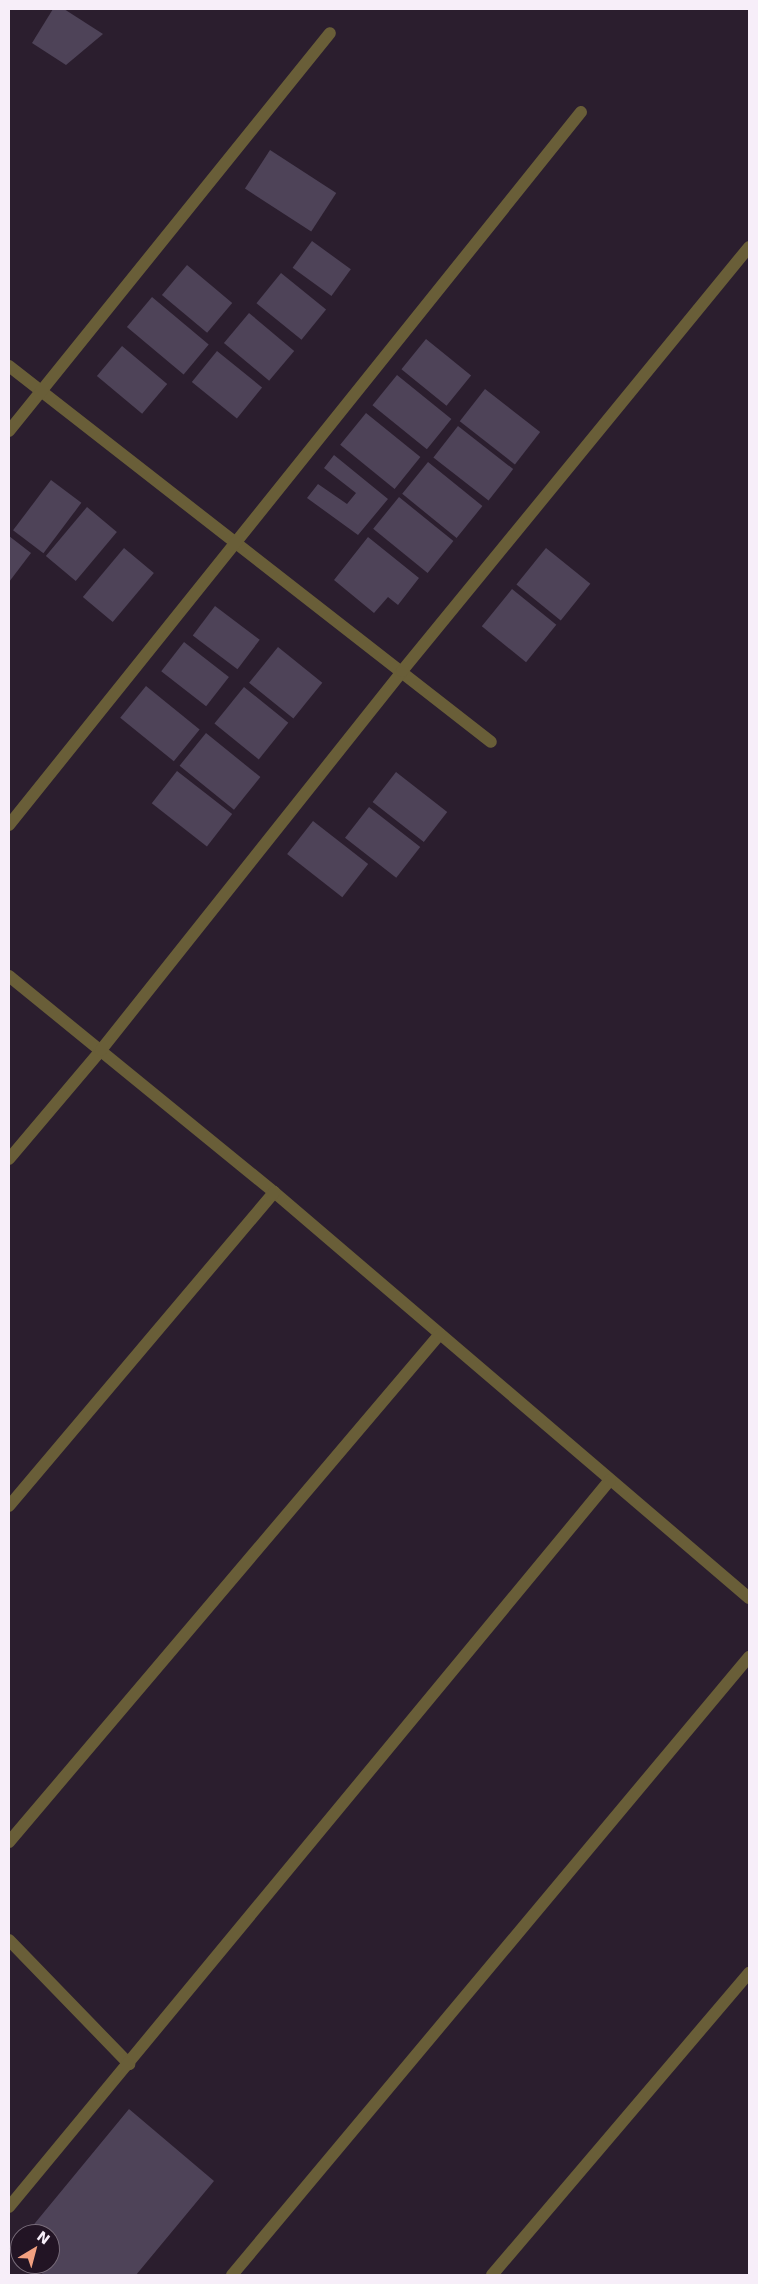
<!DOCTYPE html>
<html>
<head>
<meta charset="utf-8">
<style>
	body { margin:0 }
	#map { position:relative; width:758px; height:2284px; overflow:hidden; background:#2b1e2e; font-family:"DejaVu Sans",sans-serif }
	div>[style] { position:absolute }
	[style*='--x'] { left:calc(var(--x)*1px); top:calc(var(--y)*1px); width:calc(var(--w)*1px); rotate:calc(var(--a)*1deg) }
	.building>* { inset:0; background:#4e4358; transform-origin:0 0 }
	.street>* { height:12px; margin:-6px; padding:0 6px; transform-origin:6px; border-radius:6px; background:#695e38 }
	span { translate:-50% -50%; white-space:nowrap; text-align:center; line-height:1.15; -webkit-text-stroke:4.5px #221424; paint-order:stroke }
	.frame { position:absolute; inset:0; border:10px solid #f7eef9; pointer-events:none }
	.north { position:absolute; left:10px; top:2224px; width:50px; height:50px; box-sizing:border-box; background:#221424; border:1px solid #776b79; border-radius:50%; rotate:37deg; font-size:14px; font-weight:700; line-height:20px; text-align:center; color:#f7eef9 }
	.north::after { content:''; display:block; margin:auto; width:18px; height:22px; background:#f2a080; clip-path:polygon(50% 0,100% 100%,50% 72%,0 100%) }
</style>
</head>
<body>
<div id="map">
	<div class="building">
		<i style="clip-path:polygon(53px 9px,64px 9px,103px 34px,66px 65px,32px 43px)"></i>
		<i style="left:270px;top:150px;width:79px;height:46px;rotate:33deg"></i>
		<i style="left:312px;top:241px;width:48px;height:33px;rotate:36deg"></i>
		<i style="left:187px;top:265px;width:59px;height:39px;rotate:40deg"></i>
		<i style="left:281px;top:273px;width:58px;height:39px;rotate:39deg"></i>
		<i style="left:152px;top:297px;width:74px;height:39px;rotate:40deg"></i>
		<i style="left:249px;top:313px;width:59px;height:39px;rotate:40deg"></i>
		<i style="left:426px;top:339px;width:58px;height:39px;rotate:39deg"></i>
		<i style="left:122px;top:346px;width:59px;height:39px;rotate:40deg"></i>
		<i style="left:217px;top:351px;width:58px;height:40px;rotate:39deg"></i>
		<i style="left:397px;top:375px;width:70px;height:39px;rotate:39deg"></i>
		<i style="left:485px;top:389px;width:70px;height:41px;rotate:38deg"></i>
		<i style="left:366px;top:413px;width:70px;height:41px;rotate:39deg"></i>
		<i style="left:458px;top:426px;width:70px;height:40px;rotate:38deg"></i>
		<i style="clip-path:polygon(334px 455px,388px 499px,358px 535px,307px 498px,318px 484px,347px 504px,356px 493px,324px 468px)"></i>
		<i style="left:428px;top:462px;width:70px;height:41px;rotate:39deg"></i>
		<i style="left:51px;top:480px;width:38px;height:63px;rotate:37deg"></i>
		<i style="left:399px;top:497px;width:70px;height:41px;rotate:39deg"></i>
		<i style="left:87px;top:507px;width:39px;height:64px;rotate:40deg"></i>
		<i style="clip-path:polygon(9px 536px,31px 553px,9px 582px)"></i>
		<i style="clip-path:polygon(368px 537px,419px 578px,398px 605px,388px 597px,374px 613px,334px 580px)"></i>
		<i style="left:124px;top:548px;width:39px;height:64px;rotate:40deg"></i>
		<i style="left:546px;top:548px;width:57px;height:47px;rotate:39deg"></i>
		<i style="left:512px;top:589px;width:57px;height:48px;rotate:39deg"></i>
		<i style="left:215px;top:606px;width:56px;height:37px;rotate:37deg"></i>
		<i style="left:184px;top:642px;width:57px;height:37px;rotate:38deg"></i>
		<i style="left:278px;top:647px;width:57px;height:46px;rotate:39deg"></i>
		<i style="left:146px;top:686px;width:69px;height:41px;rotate:39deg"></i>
		<i style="left:244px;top:687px;width:57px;height:47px;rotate:39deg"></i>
		<i style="left:206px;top:733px;width:70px;height:42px;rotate:39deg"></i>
		<i style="left:177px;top:771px;width:70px;height:41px;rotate:38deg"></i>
		<i style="left:396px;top:772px;width:65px;height:38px;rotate:38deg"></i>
		<i style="left:369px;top:807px;width:65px;height:39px;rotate:38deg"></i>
		<i style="left:313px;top:821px;width:70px;height:42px;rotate:38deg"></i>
		<i style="clip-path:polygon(129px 2109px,214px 2181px,136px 2275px,44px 2275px,30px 2264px,50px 2264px,50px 2234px,26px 2234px)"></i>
		<i style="clip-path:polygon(20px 2241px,20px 2255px,13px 2250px)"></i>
	</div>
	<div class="street">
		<i style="--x:9;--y:366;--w:611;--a:37.96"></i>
		<i style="--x:9;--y:431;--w:511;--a:-51.11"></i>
		<i style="--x:9;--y:825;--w:914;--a:-51.26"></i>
		<i style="--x:9;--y:976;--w:342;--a:39.2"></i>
		<i style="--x:274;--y:1192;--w:625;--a:40.52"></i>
		<i style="--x:9;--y:1159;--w:143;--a:-49.8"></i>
		<i style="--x:101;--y:1050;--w:484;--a:-51.5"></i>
		<i style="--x:402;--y:671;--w:548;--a:-50.7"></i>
		<i style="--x:9;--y:1506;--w:411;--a:-49.8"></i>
		<i style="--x:9;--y:1842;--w:666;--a:-49.69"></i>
		<i style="--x:9;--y:1940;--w:173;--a:45.9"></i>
		<i style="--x:9;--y:2207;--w:943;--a:-50.42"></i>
		<i style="--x:232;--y:2275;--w:806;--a:-50.09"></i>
		<i style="--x:492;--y:2275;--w:397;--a:-49.6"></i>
	</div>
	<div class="frame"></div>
	<div class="north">N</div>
</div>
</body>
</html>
